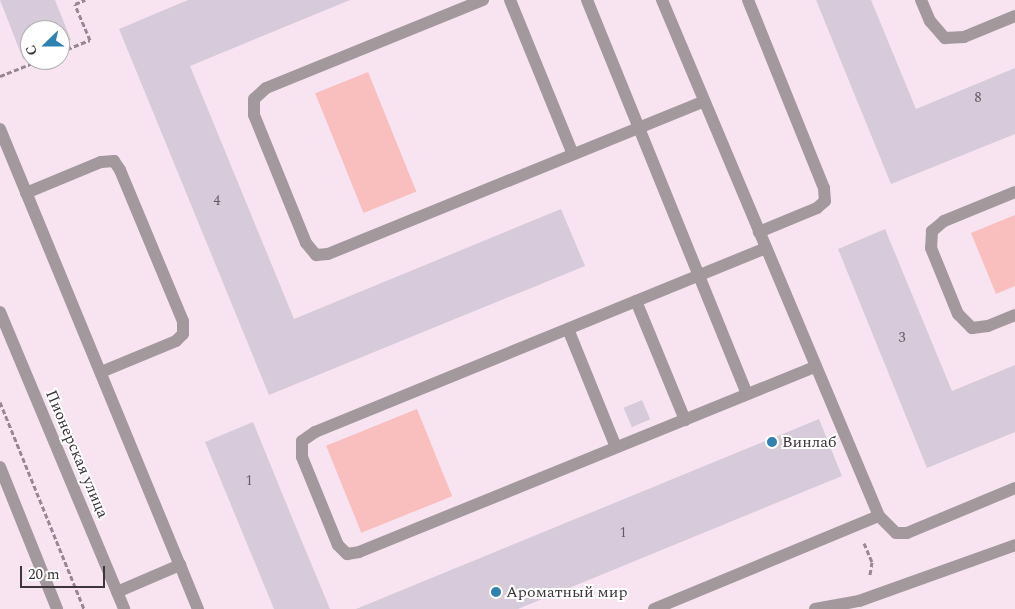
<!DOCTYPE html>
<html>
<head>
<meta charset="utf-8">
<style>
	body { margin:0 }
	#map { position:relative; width:1015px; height:609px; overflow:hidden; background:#f8e4f1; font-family:Spectral,serif }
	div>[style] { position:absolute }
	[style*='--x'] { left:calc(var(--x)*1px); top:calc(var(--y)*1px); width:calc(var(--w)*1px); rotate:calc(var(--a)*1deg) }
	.green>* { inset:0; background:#f9bebe; transform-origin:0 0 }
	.building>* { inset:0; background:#d7cada; transform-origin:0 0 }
	.path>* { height:3px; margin-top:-1.5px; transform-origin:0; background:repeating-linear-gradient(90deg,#968891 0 5px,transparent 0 7.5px) }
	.service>* { height:12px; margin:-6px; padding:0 6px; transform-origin:6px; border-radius:6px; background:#a3999c }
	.tertiary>* { height:12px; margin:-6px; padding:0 6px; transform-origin:6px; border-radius:6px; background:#a3999c }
	.dots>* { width:14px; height:14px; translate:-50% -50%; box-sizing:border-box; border:2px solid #fff; border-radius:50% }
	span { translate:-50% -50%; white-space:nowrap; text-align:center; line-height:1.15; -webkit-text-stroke:4px #fff; paint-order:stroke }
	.number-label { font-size:14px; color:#645a62 }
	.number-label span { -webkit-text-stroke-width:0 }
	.poi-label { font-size:16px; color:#3d353a }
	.left { translate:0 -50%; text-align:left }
	.street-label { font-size:16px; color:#3d353a }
	.north { position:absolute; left:20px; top:20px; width:50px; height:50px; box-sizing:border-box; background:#fff; border:1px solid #b1aeb0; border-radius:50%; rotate:248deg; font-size:14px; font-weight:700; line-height:20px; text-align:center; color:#3d353a }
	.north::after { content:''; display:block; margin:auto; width:18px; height:22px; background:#2f81b2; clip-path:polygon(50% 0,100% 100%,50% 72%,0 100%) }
	.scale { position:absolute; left:20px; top:566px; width:85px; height:22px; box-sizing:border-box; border:2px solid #3d353a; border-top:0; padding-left:6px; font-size:15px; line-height:18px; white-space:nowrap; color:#3d353a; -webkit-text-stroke:4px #fff; paint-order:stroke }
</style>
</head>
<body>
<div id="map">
	<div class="green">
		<i style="left:368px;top:72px;width:129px;height:57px;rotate:68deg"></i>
		<i style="clip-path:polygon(1015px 215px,1015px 286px,996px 294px,971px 233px)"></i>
		<i style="left:417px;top:409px;width:94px;height:98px;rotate:68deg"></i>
	</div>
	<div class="building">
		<i style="clip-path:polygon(0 0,55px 0,71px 40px,60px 44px,60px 30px,30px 30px,30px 56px,23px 59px)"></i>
		<i style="clip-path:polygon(188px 0,350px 0,190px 66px,294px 319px,561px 209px,585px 266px,269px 395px,119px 29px)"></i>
		<i style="clip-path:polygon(816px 0,871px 0,916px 109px,1015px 68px,1015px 134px,891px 184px)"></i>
		<i style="clip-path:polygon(885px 229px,952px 391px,1015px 365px,1015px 432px,927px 468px,838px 249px)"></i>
		<i style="left:642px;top:400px;width:21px;height:20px;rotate:67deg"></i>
		<i style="clip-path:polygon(819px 419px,842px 476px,518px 609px,356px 609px)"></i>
		<i style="clip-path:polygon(253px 422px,293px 520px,330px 609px,274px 609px,205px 442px)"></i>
	</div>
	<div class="path">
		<i style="--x:60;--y:52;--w:32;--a:-22"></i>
		<i style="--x:90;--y:40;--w:39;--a:-113"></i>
		<i style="--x:75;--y:4;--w:11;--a:-22"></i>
		<i style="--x:0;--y:76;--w:43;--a:-21.8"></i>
		<i style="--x:0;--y:402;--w:223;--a:67.9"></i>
		<i style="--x:864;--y:543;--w:21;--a:67"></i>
		<i style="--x:872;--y:562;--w:13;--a:99"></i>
	</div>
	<div class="service">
		<i style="--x:483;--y:0;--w:234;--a:157.9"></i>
		<i style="--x:266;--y:88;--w:16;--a:137"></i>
		<i style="--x:254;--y:99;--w:16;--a:90"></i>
		<i style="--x:254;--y:115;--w:138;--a:67.9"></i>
		<i style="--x:306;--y:243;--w:16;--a:50"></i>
		<i style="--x:316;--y:255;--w:12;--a:-5"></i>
		<i style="--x:328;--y:254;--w:406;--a:-22.1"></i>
		<i style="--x:510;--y:0;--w:166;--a:67.8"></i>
		<i style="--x:587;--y:0;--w:425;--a:67.9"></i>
		<i style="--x:662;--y:0;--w:560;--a:67.19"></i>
		<i style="--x:748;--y:0;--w:203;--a:68"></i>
		<i style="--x:824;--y:188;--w:13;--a:86"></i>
		<i style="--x:825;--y:201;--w:11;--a:139"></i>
		<i style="--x:817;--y:208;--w:63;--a:157.5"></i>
		<i style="--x:921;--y:0;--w:23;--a:67"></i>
		<i style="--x:930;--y:21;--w:23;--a:49"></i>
		<i style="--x:945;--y:38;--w:19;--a:-3"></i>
		<i style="--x:964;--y:37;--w:55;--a:-22.4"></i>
		<i style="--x:0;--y:129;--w:472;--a:67.6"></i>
		<i style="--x:1015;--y:192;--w:77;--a:157.8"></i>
		<i style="--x:944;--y:221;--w:16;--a:140"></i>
		<i style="--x:932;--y:231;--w:17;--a:93"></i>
		<i style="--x:931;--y:248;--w:71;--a:67.8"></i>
		<i style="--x:958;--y:314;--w:20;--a:45"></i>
		<i style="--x:972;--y:328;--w:16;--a:-7"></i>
		<i style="--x:988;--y:326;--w:29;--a:-22"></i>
		<i style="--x:26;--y:193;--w:81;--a:-22.5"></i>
		<i style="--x:101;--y:162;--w:13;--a:-4"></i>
		<i style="--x:114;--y:161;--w:11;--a:56"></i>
		<i style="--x:120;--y:170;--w:164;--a:67.4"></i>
		<i style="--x:183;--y:321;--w:13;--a:90"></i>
		<i style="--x:183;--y:334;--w:10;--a:135"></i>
		<i style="--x:176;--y:341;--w:81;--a:157.5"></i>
		<i style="--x:766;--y:248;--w:487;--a:157.8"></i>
		<i style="--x:315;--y:432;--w:16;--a:145"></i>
		<i style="--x:302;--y:441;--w:16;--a:90"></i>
		<i style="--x:302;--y:457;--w:95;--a:67.8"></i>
		<i style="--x:338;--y:545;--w:13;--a:45"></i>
		<i style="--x:347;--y:554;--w:12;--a:-9"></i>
		<i style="--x:359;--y:552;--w:493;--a:-22.1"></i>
		<i style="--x:636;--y:301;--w:129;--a:67.6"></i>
		<i style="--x:568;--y:329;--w:127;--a:67.9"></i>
		<i style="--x:0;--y:467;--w:153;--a:68.1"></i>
		<i style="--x:117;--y:592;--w:69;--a:-23.2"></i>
		<i style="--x:180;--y:565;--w:48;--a:67.8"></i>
		<i style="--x:654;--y:609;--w:243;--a:-22.5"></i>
		<i style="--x:879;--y:516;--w:24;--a:45"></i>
		<i style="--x:896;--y:533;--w:11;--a:0"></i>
		<i style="--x:907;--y:533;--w:117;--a:-22.6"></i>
		<i style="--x:815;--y:609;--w:45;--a:-10.3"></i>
		<i style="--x:859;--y:601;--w:166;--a:-19.7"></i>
	</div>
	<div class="tertiary">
		<i style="--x:0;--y:312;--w:322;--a:67.3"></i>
	</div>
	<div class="dots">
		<i style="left:772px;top:442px;background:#2f81b2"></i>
		<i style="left:496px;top:592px;background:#2f81b2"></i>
	</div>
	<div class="number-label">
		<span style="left:978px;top:98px">8</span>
		<span style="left:217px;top:201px">4</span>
		<span style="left:902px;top:338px">3</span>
		<span style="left:249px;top:481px">1</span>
		<span style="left:623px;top:533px">1</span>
	</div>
	<div class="poi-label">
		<span class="left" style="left:782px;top:442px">Винлаб</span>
		<span class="left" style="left:506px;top:592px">Ароматный мир</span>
	</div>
	<div class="street-label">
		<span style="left:77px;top:454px;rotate:67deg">Пионерская улица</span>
	</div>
	<div class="north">С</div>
	<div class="scale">20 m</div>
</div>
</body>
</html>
